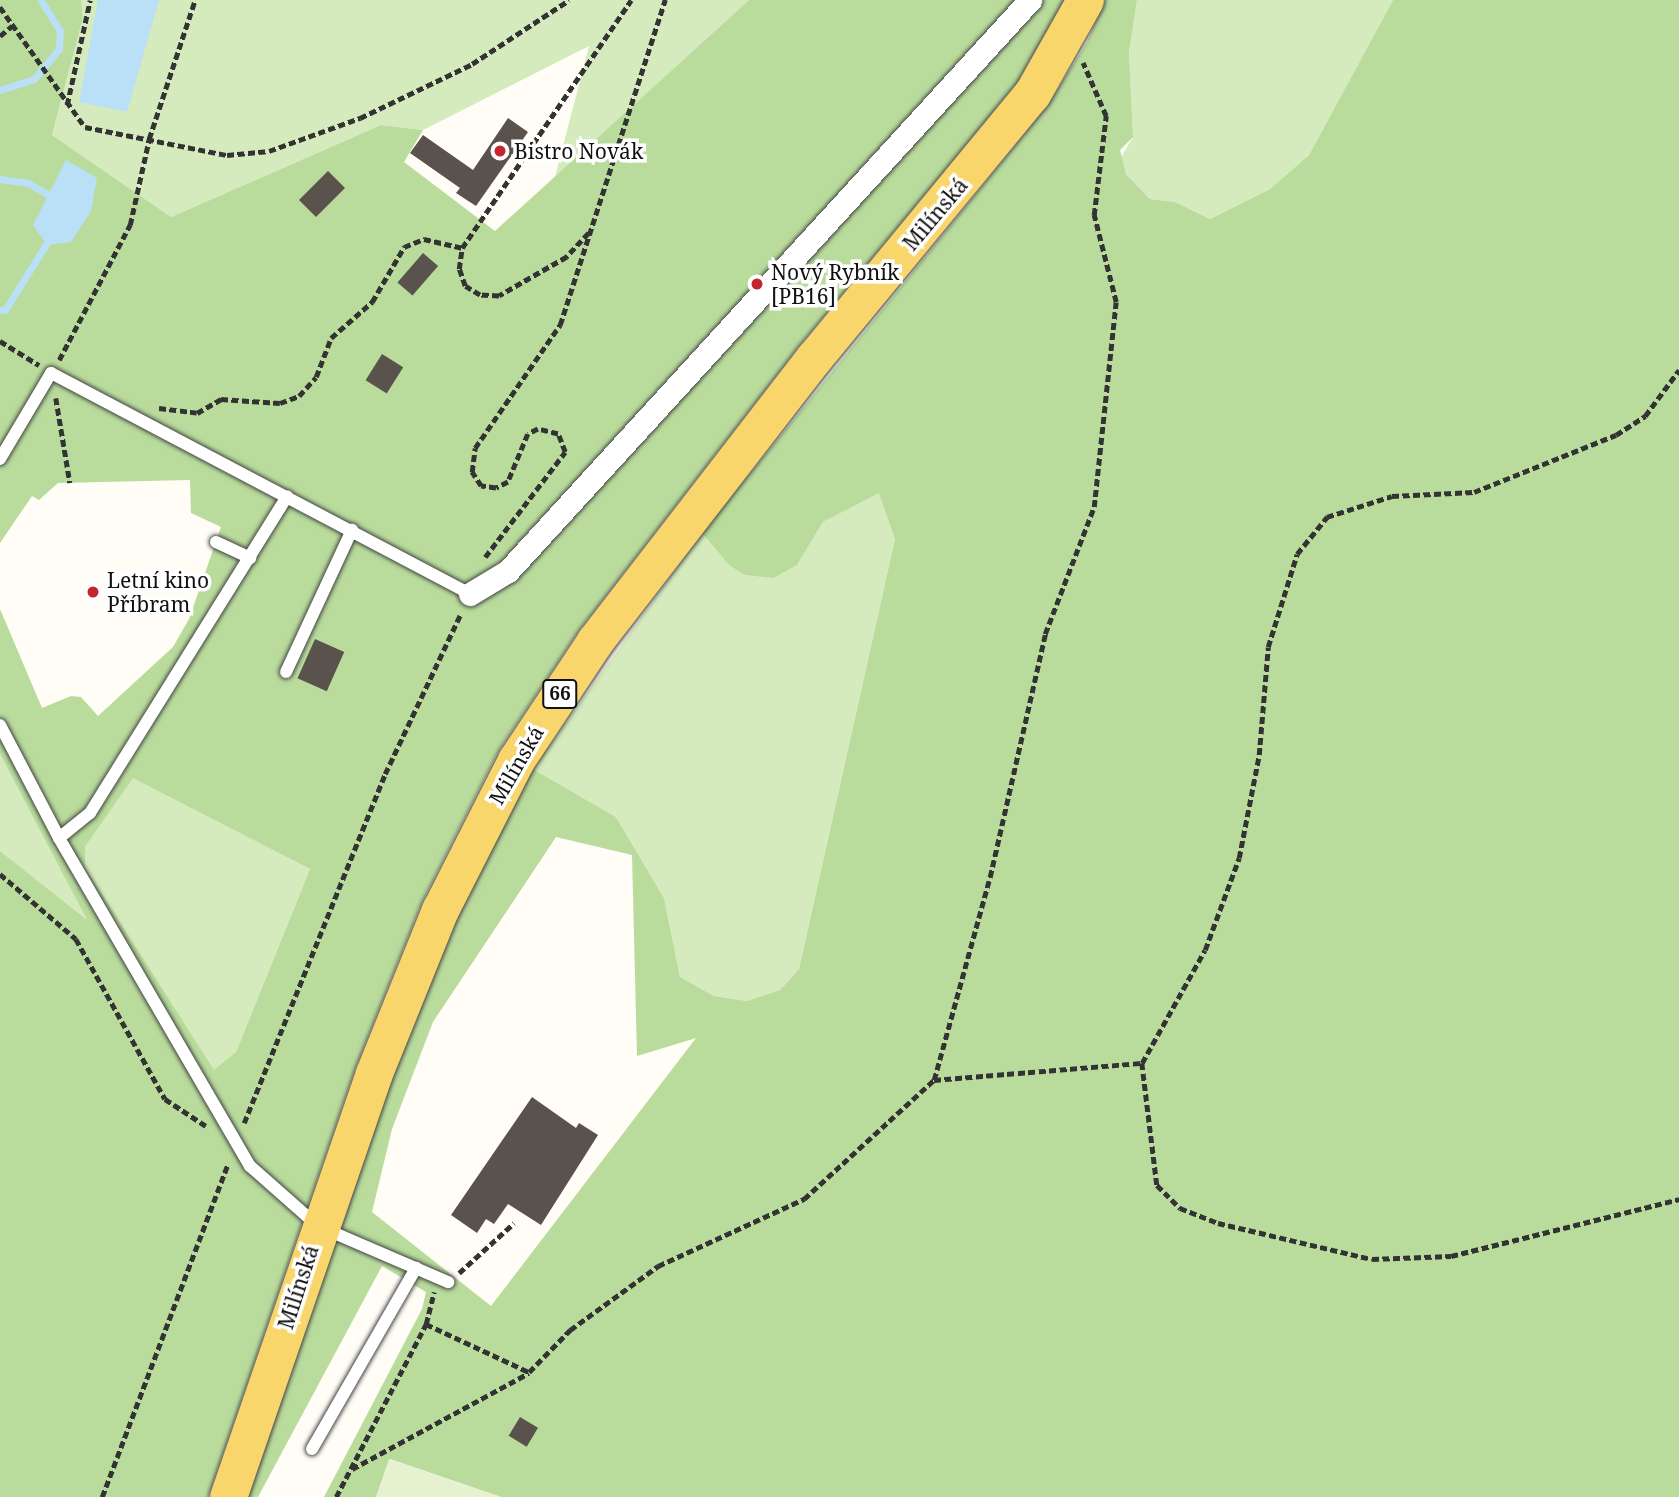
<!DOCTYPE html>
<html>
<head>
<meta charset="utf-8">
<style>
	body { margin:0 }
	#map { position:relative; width:1679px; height:1497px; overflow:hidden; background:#fffdf5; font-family:"Noto Serif",serif }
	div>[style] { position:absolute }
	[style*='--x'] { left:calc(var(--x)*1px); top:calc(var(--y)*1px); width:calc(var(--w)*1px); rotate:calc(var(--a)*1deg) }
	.green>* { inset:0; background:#d5ebbd }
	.forest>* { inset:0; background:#b9dc9c }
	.pitch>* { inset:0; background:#e6f2cf }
	.water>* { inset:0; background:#b9e0f7 }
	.stream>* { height:7px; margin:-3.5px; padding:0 3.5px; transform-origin:3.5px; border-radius:3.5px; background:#b9e0f7 }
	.building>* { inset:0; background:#5a524d; transform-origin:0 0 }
	.path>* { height:4.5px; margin-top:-2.25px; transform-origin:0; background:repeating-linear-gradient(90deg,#333 0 7px,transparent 0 10.5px) }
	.roads { filter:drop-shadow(0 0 2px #444) drop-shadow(0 0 2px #444) }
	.service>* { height:12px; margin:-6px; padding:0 6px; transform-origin:6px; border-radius:6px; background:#fff }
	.minor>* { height:23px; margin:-11.5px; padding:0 11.5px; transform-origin:11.5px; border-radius:11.5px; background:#fff }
	.primary>* { height:37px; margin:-18.5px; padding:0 18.5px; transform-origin:18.5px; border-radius:18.5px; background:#f9d66b }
	.dots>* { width:19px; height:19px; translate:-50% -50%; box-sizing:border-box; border:4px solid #fff; border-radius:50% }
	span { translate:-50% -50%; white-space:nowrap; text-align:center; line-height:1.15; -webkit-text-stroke:7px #fff; paint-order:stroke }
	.shield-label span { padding:2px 5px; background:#fff; border:2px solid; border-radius:5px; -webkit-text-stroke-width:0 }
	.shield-label { font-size:19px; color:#111; font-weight:700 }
	.poi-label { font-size:21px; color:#111 }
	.left { translate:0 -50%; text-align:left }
	.street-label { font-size:21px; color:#111 }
</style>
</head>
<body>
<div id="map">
	<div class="green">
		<i style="clip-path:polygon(81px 0,749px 0,555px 177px,589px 46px,423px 130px,381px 125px,171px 217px,52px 135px,83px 18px)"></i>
		<i style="clip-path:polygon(1137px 0,1393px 0,1309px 155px,1270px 189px,1210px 219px,1175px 202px,1150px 199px,1126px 174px,1120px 159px,1133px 137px,1129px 52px)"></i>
		<i style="clip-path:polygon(880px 492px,895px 539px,799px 969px,780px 990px,747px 1001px,714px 996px,680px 977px,664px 898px,616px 817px,533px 769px,702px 533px,729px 565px,797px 565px,823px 522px)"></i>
		<i style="clip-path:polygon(0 754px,46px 841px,88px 922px,0 851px)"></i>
		<i style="clip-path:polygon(133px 777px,310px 869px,236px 1052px,214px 1071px,85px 867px,85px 847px)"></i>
	</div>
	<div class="forest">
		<i style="clip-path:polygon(evenodd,0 0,81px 0,83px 18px,52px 135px,171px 217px,381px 125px,423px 130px,404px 162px,495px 231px,749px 0,1064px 0,1017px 83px,799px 346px,579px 630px,499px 750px,422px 902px,356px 1066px,208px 1497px,0 1497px,0 851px,87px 920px,0 754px,0 609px,42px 708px,71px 696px,81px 697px,98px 716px,173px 647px,189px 619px,221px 527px,191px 513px,190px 480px,58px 483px,39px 500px,32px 496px,0 543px,0 0,133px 778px,310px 869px,236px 1052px,214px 1070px,85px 867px,85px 847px,133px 778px)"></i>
		<i style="clip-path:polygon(evenodd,1105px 0,1137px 0,1129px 52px,1133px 137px,1120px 150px,1126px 174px,1150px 199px,1175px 202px,1210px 219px,1270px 189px,1309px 155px,1393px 0,1679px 0,1679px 1497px,501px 1497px,390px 1459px,376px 1497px,324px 1497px,422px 1309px,426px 1292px,382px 1266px,258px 1497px,248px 1497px,392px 1080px,457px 918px,533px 769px,616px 817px,664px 898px,680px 977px,714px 996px,747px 1001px,780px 990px,799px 969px,895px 539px,879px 493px,823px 522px,797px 565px,773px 578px,745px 575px,729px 565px,702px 533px,1048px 105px,1087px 42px,1105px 0,556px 837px,632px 855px,637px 1056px,696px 1038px,491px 1306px,372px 1212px,392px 1129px,433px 1022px,556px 837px)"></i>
	</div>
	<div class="pitch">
		<i style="clip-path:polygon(389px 1459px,501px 1497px,376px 1497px)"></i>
	</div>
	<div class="water">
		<i style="clip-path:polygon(98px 0,159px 0,127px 112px,79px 102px)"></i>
		<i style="clip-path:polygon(66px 160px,97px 178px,91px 211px,71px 242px,47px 245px,33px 225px)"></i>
	</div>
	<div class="stream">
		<i style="--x:0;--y:90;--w:36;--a:-18"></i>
		<i style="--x:34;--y:79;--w:39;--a:-50"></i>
		<i style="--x:59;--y:49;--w:18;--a:-87"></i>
		<i style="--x:60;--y:31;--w:36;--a:-122"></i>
		<i style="--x:0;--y:179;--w:28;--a:8"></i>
		<i style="--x:28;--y:183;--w:28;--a:30"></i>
		<i style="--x:0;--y:310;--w:5;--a:0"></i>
		<i style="--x:5;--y:310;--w:85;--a:-58"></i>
	</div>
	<div class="building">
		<i style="clip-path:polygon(508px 118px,528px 132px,476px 206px,456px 193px,460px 188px,410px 153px,423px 135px,473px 170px)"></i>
		<i style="left:328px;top:171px;width:24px;height:41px;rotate:45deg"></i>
		<i style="left:423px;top:253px;width:20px;height:39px;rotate:41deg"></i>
		<i style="left:382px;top:354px;width:25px;height:31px;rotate:32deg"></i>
		<i style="left:315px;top:639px;width:32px;height:43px;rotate:24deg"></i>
		<i style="clip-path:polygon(532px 1097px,576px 1128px,579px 1123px,598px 1135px,541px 1225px,508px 1204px,494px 1224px,486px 1219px,477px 1233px,451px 1215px)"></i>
		<i style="left:520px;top:1417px;width:21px;height:22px;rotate:31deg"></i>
	</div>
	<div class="path">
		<i style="--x:0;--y:7;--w:147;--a:54.7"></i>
		<i style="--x:85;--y:127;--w:145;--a:11.2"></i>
		<i style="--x:227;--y:155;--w:42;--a:-5.4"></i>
		<i style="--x:269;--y:151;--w:97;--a:-19.9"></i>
		<i style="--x:360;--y:118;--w:124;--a:-25.7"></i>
		<i style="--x:472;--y:64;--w:116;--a:-33.4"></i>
		<i style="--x:0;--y:36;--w:16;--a:-40"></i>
		<i style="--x:67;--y:105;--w:107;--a:-77.6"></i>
		<i style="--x:589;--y:233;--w:33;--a:133"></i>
		<i style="--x:567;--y:257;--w:78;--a:150.2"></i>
		<i style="--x:499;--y:296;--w:19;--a:-177"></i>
		<i style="--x:480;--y:295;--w:17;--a:-149"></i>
		<i style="--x:465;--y:286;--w:18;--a:-109"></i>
		<i style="--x:459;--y:269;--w:21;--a:-82"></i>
		<i style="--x:462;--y:248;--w:300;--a:-55.7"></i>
		<i style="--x:0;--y:341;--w:46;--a:31.6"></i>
		<i style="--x:59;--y:360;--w:153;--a:-62.3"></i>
		<i style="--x:130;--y:225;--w:88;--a:-77.5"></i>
		<i style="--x:149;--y:139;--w:146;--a:-71.7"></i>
		<i style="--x:56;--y:398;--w:86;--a:80.6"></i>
		<i style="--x:159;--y:408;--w:38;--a:7"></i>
		<i style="--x:197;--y:413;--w:28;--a:-30"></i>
		<i style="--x:221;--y:399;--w:59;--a:3.9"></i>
		<i style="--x:280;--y:403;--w:20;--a:-20"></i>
		<i style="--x:299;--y:396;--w:25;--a:-48"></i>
		<i style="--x:316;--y:377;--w:42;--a:-69"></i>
		<i style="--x:331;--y:338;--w:55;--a:-41.3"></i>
		<i style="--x:372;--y:302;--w:64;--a:-59.8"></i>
		<i style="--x:404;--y:247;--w:22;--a:-22"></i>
		<i style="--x:424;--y:239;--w:39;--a:13"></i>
		<i style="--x:485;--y:557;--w:132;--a:-52.7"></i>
		<i style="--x:565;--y:452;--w:19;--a:-111"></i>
		<i style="--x:558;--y:434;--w:21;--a:-166"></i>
		<i style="--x:538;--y:429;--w:11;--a:153"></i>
		<i style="--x:528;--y:434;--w:52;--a:112.6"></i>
		<i style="--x:508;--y:482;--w:13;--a:153"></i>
		<i style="--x:496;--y:488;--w:15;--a:-172"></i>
		<i style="--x:481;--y:486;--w:17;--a:-123"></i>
		<i style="--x:472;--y:472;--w:24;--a:-83"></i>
		<i style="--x:475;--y:448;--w:150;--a:-55.4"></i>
		<i style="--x:560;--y:325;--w:342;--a:-72.1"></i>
		<i style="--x:0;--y:874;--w:100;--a:40.5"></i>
		<i style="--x:76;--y:939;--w:183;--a:60.9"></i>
		<i style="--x:165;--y:1099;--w:49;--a:33.4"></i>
		<i style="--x:1142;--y:1063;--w:123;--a:83"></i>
		<i style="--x:1157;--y:1185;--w:33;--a:45"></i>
		<i style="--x:1180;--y:1208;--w:41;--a:21.5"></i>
		<i style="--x:1218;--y:1223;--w:158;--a:13.2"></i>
		<i style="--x:1372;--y:1259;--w:79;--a:-2.2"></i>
		<i style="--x:1451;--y:1256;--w:235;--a:-14"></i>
		<i style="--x:934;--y:1080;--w:209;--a:-4.7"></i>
		<i style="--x:1142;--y:1063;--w:129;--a:-60.9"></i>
		<i style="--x:1205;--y:950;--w:98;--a:-69.7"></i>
		<i style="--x:1239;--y:858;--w:105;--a:-79"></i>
		<i style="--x:1259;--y:755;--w:108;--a:-85.2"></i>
		<i style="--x:1268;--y:647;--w:97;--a:-72.7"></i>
		<i style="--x:1297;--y:554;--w:48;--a:-51"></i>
		<i style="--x:1327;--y:517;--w:68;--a:-17.9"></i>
		<i style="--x:1392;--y:496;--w:82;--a:-2.8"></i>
		<i style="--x:1474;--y:492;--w:153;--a:-21.9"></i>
		<i style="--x:1616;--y:435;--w:35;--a:-33"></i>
		<i style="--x:1645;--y:416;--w:57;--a:-53.5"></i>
		<i style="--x:244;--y:1123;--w:376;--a:-68"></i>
		<i style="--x:385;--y:774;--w:178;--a:-64.7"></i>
		<i style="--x:459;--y:1273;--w:74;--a:-42.3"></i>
		<i style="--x:426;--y:1324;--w:114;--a:25"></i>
		<i style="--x:529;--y:1372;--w:59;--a:-45.7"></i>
		<i style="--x:570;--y:1330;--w:109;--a:-36"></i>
		<i style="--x:658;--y:1266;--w:161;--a:-24.7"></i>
		<i style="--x:804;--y:1199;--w:176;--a:-42.5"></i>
		<i style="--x:934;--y:1080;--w:211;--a:-74.6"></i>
		<i style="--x:990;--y:877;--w:249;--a:-77.2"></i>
		<i style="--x:1045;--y:634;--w:136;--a:-68.9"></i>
		<i style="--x:1094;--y:507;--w:206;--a:-83.9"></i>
		<i style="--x:1116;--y:302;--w:90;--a:-104.2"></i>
		<i style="--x:1094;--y:215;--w:100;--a:-83.1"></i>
		<i style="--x:1106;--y:116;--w:58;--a:-113.5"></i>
		<i style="--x:352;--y:1469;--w:201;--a:-28.5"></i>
		<i style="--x:102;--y:1497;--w:356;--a:-69.3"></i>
		<i style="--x:336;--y:1497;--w:195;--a:-62.5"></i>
		<i style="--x:426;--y:1324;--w:33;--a:-76"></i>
	</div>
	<div class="roads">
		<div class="service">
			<i style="--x:0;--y:459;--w:100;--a:-59.3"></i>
			<i style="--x:51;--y:373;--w:474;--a:27.8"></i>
			<i style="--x:216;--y:542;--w:38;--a:25"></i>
			<i style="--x:286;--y:672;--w:157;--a:-65.1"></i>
			<i style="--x:0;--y:725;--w:127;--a:62.4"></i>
			<i style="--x:59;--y:838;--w:380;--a:59.8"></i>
			<i style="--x:250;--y:1166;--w:91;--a:41.4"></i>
			<i style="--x:318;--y:1226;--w:142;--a:23.3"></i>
			<i style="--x:59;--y:838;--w:40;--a:-39"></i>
			<i style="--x:90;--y:813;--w:373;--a:-58.1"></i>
			<i style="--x:312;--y:1449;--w:209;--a:-60.1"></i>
		</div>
		<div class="minor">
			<i style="--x:470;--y:594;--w:44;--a:-31.2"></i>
			<i style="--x:508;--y:571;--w:774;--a:-47.57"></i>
		</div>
		<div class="primary">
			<i style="--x:228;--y:1497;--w:448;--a:-71"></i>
			<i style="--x:374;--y:1073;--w:176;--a:-68"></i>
			<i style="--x:440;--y:910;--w:168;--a:-63.1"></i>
			<i style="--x:516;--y:760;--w:143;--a:-56.4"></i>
			<i style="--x:595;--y:641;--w:358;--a:-52.3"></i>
			<i style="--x:814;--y:358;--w:342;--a:-50.5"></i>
			<i style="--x:1032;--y:94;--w:108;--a:-60.6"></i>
		</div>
	</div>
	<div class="dots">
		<i style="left:500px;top:151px;background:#c4262e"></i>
		<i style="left:757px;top:284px;background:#c4262e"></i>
		<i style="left:93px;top:592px;background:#c4262e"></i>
	</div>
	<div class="shield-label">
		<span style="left:560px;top:694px">66</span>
	</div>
	<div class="poi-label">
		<span class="left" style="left:514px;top:151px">Bistro Novák</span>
		<span class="left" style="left:771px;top:284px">Nový Rybník<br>[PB16]</span>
		<span class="left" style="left:107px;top:592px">Letní kino<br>Příbram</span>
	</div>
	<div class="street-label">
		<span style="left:935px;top:214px;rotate:-50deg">Milínská</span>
		<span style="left:516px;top:765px;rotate:-60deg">Milínská</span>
		<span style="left:298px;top:1287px;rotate:-72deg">Milínská</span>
	</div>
</div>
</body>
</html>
